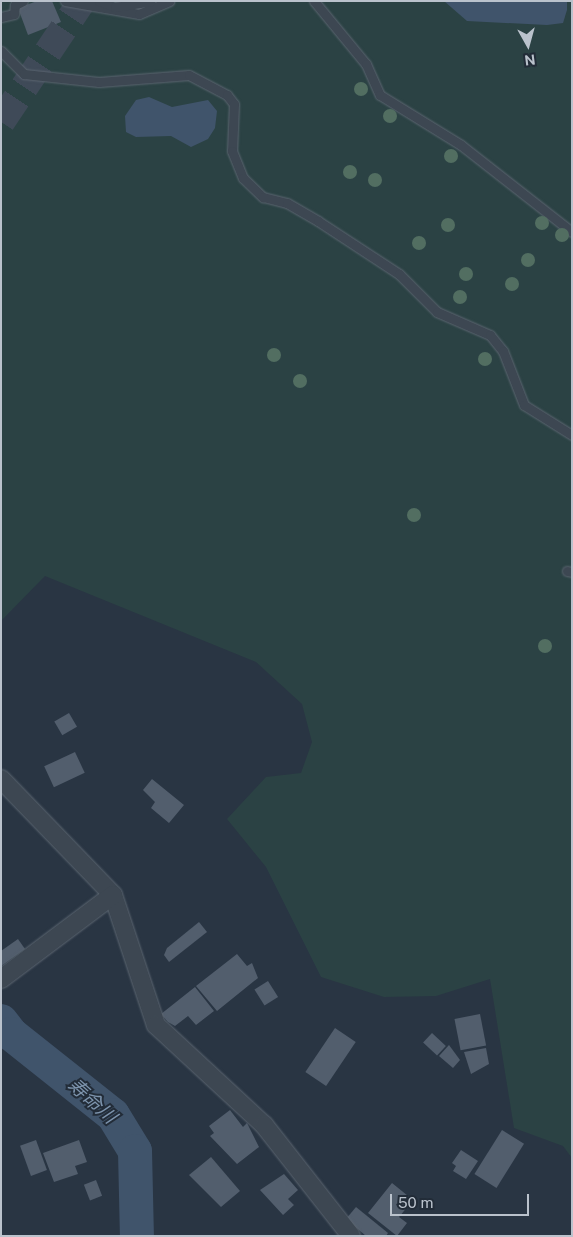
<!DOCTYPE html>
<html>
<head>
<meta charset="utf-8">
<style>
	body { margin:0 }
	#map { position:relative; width:573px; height:1237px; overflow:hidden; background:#293543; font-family:"Public Sans","Noto Sans JP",sans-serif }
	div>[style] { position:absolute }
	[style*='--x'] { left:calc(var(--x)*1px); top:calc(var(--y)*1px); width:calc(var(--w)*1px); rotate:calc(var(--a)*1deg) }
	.green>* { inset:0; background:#2b4244 }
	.water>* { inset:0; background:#40546b }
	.river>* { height:34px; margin:-17px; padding:0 17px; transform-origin:17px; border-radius:17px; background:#40546b }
	.building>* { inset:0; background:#525e6d; transform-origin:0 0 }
	.highway-tunnel>* { height:28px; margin-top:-14px; transform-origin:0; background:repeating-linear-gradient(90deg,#3f4a58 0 28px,transparent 0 42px) }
	.roads { filter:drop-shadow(0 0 1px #5b6570) drop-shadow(0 0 1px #5b6570) }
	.lane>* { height:9px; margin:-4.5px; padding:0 4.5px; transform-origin:4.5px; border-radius:4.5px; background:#3d4752 }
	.street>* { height:18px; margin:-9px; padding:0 9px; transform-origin:9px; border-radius:9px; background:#3d4752 }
	.trees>* { width:14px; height:14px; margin:-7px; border-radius:50%; background:#526e61 }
	span { translate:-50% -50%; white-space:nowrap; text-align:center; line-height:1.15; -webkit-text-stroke:4px #222c38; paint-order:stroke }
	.water-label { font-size:19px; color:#7d94ad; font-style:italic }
	.frame { position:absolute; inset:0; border:2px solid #bac2cc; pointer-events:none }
	.north { position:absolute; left:503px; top:20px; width:50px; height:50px; -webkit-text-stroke:4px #222c38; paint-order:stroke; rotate:173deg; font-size:14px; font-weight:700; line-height:20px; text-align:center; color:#bac2cc }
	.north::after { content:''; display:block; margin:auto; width:18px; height:22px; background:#bac2cc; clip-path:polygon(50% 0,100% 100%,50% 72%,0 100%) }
	.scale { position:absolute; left:390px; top:1194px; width:139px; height:22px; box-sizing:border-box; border:2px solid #bac2cc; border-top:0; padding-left:6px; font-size:15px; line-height:18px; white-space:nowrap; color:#bac2cc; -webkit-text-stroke:4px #222c38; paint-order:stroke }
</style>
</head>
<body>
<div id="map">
	<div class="green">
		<i style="clip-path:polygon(1px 1px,572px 1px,572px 1158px,563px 1146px,514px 1128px,490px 979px,436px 996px,384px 997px,321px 977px,266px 867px,227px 819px,266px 777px,301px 773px,312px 742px,302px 704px,256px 662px,45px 576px,1px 621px)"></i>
	</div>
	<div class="water">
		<i style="clip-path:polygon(444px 1px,567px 1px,567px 10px,563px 23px,547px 25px,467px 21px)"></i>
		<i style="clip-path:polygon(149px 97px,172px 107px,208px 100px,217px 111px,215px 128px,208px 139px,191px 147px,171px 136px,136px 137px,126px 132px,125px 116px,136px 100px)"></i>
	</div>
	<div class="river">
		<i style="--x:1;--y:1021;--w:16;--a:52"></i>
		<i style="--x:11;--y:1034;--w:130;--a:38.5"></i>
		<i style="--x:113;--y:1115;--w:42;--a:58.6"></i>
		<i style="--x:135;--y:1151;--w:85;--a:88.7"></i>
	</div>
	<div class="building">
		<i style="clip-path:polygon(37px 1px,52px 1px,61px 22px,28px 35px,18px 8px)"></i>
		<i style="left:69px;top:713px;width:16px;height:17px;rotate:60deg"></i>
		<i style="left:75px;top:752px;width:23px;height:34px;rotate:65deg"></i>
		<i style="clip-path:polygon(152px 779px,184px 805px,169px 823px,151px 808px,155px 802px,143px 790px)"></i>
		<i style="clip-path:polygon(199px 922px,207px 932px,169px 962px,164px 955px,167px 948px)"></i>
		<i style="clip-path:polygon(18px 939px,25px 949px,1px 966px,1px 951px)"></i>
		<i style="clip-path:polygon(237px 954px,247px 966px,252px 963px,258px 978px,217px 1011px,196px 986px)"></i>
		<i style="left:268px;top:981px;width:19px;height:16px;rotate:58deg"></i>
		<i style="clip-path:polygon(195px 987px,214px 1011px,196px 1025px,188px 1016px,175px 1026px,168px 1022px,161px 1014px)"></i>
		<i style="left:480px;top:1014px;width:32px;height:26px;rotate:79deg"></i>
		<i style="left:335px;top:1028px;width:25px;height:53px;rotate:34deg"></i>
		<i style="left:432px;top:1033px;width:19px;height:13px;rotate:43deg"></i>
		<i style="clip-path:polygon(449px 1045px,460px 1060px,453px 1068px,439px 1056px)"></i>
		<i style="clip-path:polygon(486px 1048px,489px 1064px,471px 1074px,464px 1052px)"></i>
		<i style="clip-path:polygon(230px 1110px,243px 1127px,247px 1123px,259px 1147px,237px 1164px,210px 1136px,214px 1133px,209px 1126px)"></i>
		<i style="left:502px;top:1130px;width:26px;height:52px;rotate:32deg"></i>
		<i style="left:36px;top:1140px;width:32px;height:17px;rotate:70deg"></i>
		<i style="clip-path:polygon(79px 1140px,87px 1162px,75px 1166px,78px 1174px,54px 1182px,43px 1153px)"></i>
		<i style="clip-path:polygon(461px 1150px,478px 1161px,466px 1179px,453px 1171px,456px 1166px,452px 1163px)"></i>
		<i style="clip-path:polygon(211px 1157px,240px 1191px,221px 1207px,189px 1175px)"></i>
		<i style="clip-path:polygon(284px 1174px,298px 1190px,288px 1199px,294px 1205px,283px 1215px,260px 1190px)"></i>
		<i style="left:96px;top:1180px;width:17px;height:13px;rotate:69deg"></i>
		<i style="clip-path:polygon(392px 1183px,413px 1200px,399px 1217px,407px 1223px,397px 1236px,368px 1213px)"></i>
		<i style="clip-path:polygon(356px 1207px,388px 1233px,386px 1236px,366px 1236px,346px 1219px)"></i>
	</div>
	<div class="highway-tunnel">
		<i style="--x:1;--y:122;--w:146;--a:-56.2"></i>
	</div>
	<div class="roads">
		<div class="lane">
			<i style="--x:65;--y:1;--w:75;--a:10"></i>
			<i style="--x:139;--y:14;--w:33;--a:-23"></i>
			<i style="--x:99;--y:1;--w:17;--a:21"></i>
			<i style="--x:115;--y:7;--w:36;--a:-9"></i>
			<i style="--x:314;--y:1;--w:82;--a:50.5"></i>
			<i style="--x:366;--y:64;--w:34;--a:66"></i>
			<i style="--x:380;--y:95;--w:95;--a:31.7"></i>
			<i style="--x:461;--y:145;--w:141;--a:38.1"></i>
			<i style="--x:1;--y:17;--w:13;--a:-13"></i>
			<i style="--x:14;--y:14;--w:9;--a:-84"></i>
			<i style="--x:15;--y:5;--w:9;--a:-27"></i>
			<i style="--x:1;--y:51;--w:33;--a:45"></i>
			<i style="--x:24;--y:74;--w:75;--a:6.1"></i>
			<i style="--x:99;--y:82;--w:90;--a:-4.4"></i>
			<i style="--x:189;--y:75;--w:43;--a:27.8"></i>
			<i style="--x:227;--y:95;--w:11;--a:52"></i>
			<i style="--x:234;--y:104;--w:47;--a:92.4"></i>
			<i style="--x:232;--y:151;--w:29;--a:68"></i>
			<i style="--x:243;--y:178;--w:28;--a:44"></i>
			<i style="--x:263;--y:197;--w:25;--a:14"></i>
			<i style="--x:287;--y:203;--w:36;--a:30"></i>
			<i style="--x:318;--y:221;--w:97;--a:33.2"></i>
			<i style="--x:399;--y:274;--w:54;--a:45"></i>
			<i style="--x:437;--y:312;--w:58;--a:23.5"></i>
			<i style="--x:490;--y:335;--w:21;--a:51"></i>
			<i style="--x:503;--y:351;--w:58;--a:68.7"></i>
			<i style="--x:524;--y:405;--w:57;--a:32"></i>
			<i style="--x:567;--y:571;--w:5;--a:11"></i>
		</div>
		<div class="street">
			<i style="--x:1;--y:779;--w:161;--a:46"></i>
			<i style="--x:113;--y:895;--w:137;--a:71.7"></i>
			<i style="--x:156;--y:1025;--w:147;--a:42.8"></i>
			<i style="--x:264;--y:1125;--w:141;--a:51.9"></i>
			<i style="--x:1;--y:979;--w:140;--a:-36.9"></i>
		</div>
	</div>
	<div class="trees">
		<i style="left:361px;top:89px"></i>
		<i style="left:390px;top:116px"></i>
		<i style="left:451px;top:156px"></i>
		<i style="left:350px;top:172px"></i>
		<i style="left:375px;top:180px"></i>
		<i style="left:542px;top:223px"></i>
		<i style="left:448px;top:225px"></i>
		<i style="left:562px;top:235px"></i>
		<i style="left:419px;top:243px"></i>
		<i style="left:528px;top:260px"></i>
		<i style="left:466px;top:274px"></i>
		<i style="left:512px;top:284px"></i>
		<i style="left:460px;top:297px"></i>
		<i style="left:274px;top:355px"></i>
		<i style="left:485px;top:359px"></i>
		<i style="left:300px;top:381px"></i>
		<i style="left:414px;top:515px"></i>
		<i style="left:545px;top:646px"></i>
	</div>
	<div class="water-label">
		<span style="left:92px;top:1101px;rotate:42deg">寿命川</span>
	</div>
	<div class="frame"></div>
	<div class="north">N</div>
	<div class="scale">50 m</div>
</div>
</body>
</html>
